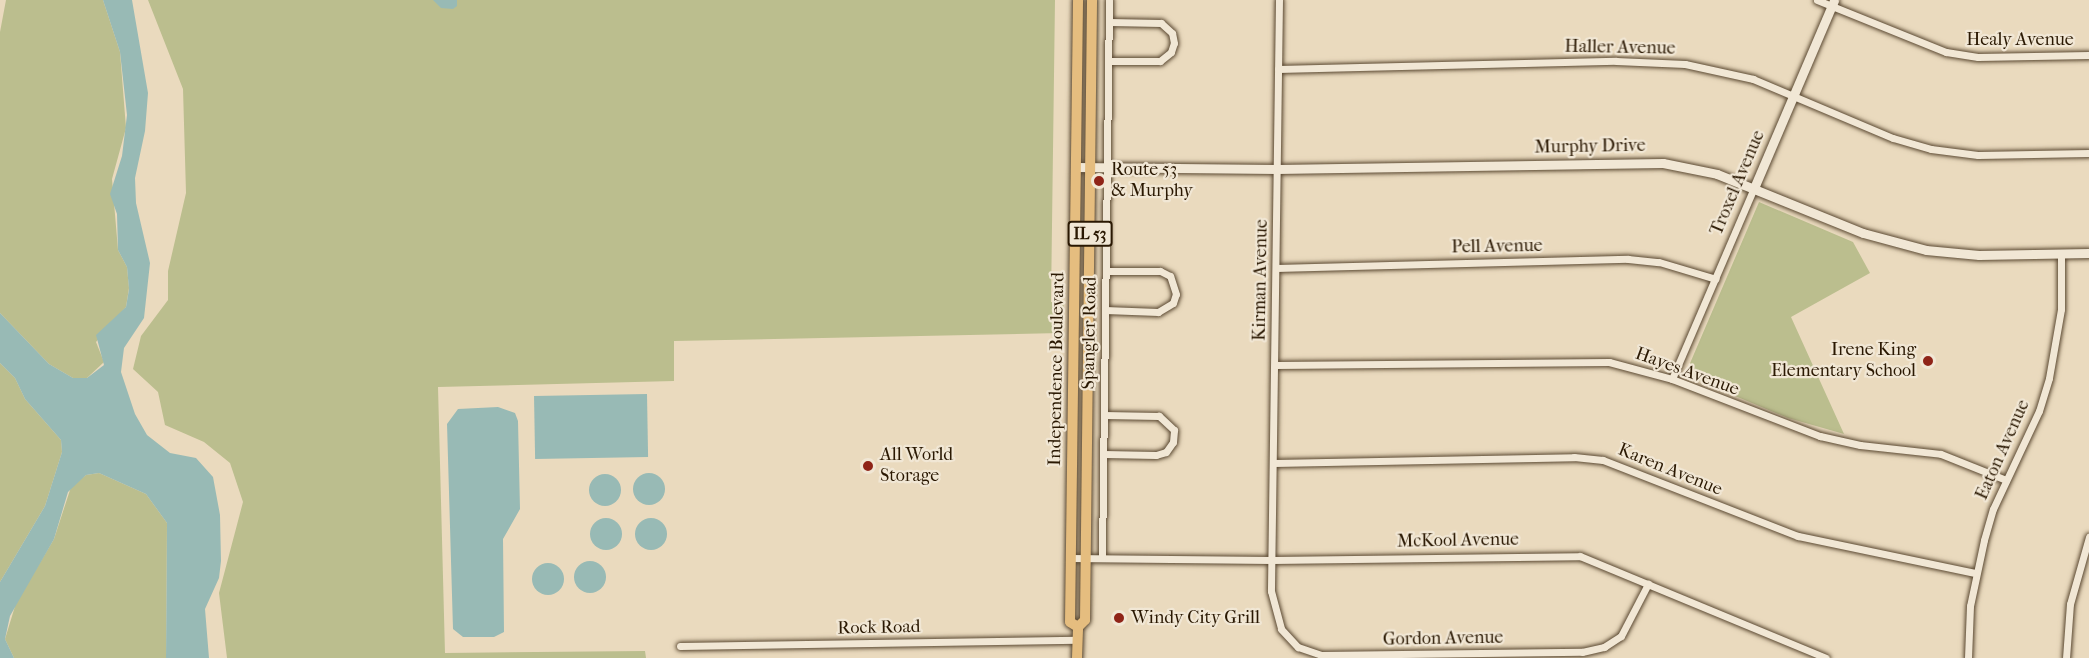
<!DOCTYPE html>
<html>
<head>
<meta charset="utf-8">
<style>
	body { margin:0 }
	#map { position:relative; width:2089px; height:658px; overflow:hidden; background:#eadabe; font-family:"IM FELL French Canon",serif }
	div>[style] { position:absolute }
	[style*='--x'] { left:calc(var(--x)*1px); top:calc(var(--y)*1px); width:calc(var(--w)*1px); rotate:calc(var(--a)*1deg) }
	.green>* { inset:0; background:#bbbe8e }
	.water>* { inset:0; background:#98bab5; transform-origin:0 0 }
	.round { border-radius:50% }
	.roads { filter:drop-shadow(0 0 2px #5a4831) drop-shadow(0 0 2px #5a4831) }
	.minor>* { height:7px; margin:-3.5px; padding:0 3.5px; transform-origin:3.5px; border-radius:3.5px; background:#f1e7d5 }
	.tertiary>* { height:9px; margin:-4.5px; padding:0 4.5px; transform-origin:4.5px; border-radius:4.5px; background:#f1e7d5 }
	.primary>* { height:10px; margin:-5px; padding:0 5px; transform-origin:5px; border-radius:5px; background:#e5bd7f }
	.dots>* { width:16px; height:16px; translate:-50% -50%; box-sizing:border-box; border:3px solid #f1e7d5; border-radius:50% }
	span { translate:-50% -50%; white-space:nowrap; text-align:center; line-height:1.15; -webkit-text-stroke:4.5px #f1e7d5; paint-order:stroke }
	.shield-label span { padding:2px 4px; background:#f1e7d5; border:2px solid; border-radius:4px; -webkit-text-stroke-width:0 }
	.shield-label { font-size:16px; color:#2a1802; font-weight:700 }
	.street-label { font-size:18px; color:#2a1802 }
	.poi-label { font-size:18px; color:#2a1802 }
	.left { translate:0 -50%; text-align:left }
	.right { translate:-100% -50%; text-align:right }
</style>
</head>
<body>
<div id="map">
	<div class="green">
		<i style="clip-path:polygon(6px 0,103px 0,120px 52px,126px 128px,112px 179px,118px 250px,127px 267px,129px 288px,126px 307px,96px 342px,104px 362px,87px 378px,73px 378px,49px 364px,0 313px,0 32px)"></i>
		<i style="clip-path:polygon(148px 0,1055px 0,1051px 302px,1064px 302px,1061px 333px,674px 341px,674px 381px,438px 387px,445px 653px,645px 651px,646px 658px,227px 658px,219px 593px,243px 502px,230px 463px,204px 442px,165px 425px,158px 392px,133px 369px,141px 336px,168px 300px,168px 271px,186px 193px,183px 89px)"></i>
		<i style="clip-path:polygon(1759px 202px,1853px 242px,1870px 273px,1791px 317px,1844px 434px,1788px 418px,1685px 375px)"></i>
		<i style="clip-path:polygon(0 363px,15px 378px,25px 399px,61px 440px,62px 452px,45px 506px,0 582px)"></i>
		<i style="clip-path:polygon(99px 473px,146px 494px,167px 523px,166px 658px,14px 658px,5px 639px,16px 603px,54px 539px,71px 487px,86px 475px)"></i>
	</div>
	<div class="water">
		<i style="clip-path:polygon(103px 0,132px 0,148px 93px,145px 131px,135px 178px,136px 203px,150px 263px,144px 318px,124px 348px,121px 372px,135px 414px,147px 435px,170px 453px,196px 458px,213px 477px,220px 515px,221px 561px,219px 578px,205px 609px,209px 658px,166px 658px,167px 523px,146px 494px,99px 473px,86px 475px,68px 492px,54px 539px,10px 616px,5px 639px,14px 658px,0 658px,0 582px,45px 506px,62px 452px,61px 440px,25px 399px,15px 378px,0 363px,0 313px,49px 364px,73px 378px,87px 378px,104px 365px,96px 335px,126px 307px,129px 289px,127px 267px,118px 250px,117px 214px,110px 194px,122px 156px,127px 115px,120px 52px)"></i>
		<i style="clip-path:polygon(433px 0,457px 0,457px 6px,453px 9px,441px 8px)"></i>
		<i style="left:647px;top:394px;width:63px;height:113px;rotate:89deg"></i>
		<i style="clip-path:polygon(498px 407px,515px 413px,518px 421px,520px 509px,503px 539px,504px 632px,494px 637px,463px 637px,453px 629px,447px 424px,458px 409px)"></i>
		<i class="round" style="left:633px;top:473px;width:32px;height:32px"></i>
		<i class="round" style="left:589px;top:474px;width:32px;height:32px"></i>
		<i class="round" style="left:590px;top:518px;width:32px;height:32px"></i>
		<i class="round" style="left:635px;top:518px;width:32px;height:32px"></i>
		<i class="round" style="left:574px;top:561px;width:32px;height:32px"></i>
		<i class="round" style="left:532px;top:563px;width:32px;height:32px"></i>
	</div>
	<div class="roads">
		<div class="minor">
			<i style="--x:1279;--y:0;--w:591;--a:90.78"></i>
			<i style="--x:1271;--y:591;--w:39;--a:75"></i>
			<i style="--x:1281;--y:629;--w:25;--a:47"></i>
			<i style="--x:1298;--y:647;--w:24;--a:19"></i>
			<i style="--x:1321;--y:655;--w:261;--a:-0.7"></i>
			<i style="--x:1582;--y:652;--w:23;--a:-13"></i>
			<i style="--x:1604;--y:647;--w:20;--a:-33"></i>
			<i style="--x:1621;--y:636;--w:59;--a:-62.6"></i>
			<i style="--x:1817;--y:0;--w:139;--a:22"></i>
			<i style="--x:1946;--y:52;--w:32;--a:9"></i>
			<i style="--x:1978;--y:57;--w:111;--a:-1"></i>
			<i style="--x:1108;--y:61;--w:52;--a:0"></i>
			<i style="--x:1160;--y:61;--w:14;--a:-39"></i>
			<i style="--x:1171;--y:52;--w:9;--a:-72"></i>
			<i style="--x:1174;--y:43;--w:10;--a:-101"></i>
			<i style="--x:1172;--y:33;--w:15;--a:-138"></i>
			<i style="--x:1161;--y:23;--w:52;--a:-178.9"></i>
			<i style="--x:1278;--y:69;--w:338;--a:-1.4"></i>
			<i style="--x:1616;--y:61;--w:69;--a:2.5"></i>
			<i style="--x:1685;--y:64;--w:70;--a:12.4"></i>
			<i style="--x:1753;--y:79;--w:152;--a:22.9"></i>
			<i style="--x:1893;--y:138;--w:40;--a:16"></i>
			<i style="--x:1931;--y:149;--w:47;--a:7.3"></i>
			<i style="--x:1978;--y:155;--w:111;--a:-1"></i>
			<i style="--x:1276;--y:268;--w:352;--a:-1.5"></i>
			<i style="--x:1628;--y:259;--w:31;--a:6"></i>
			<i style="--x:1659;--y:262;--w:59;--a:16.6"></i>
			<i style="--x:1105;--y:310;--w:53;--a:2.2"></i>
			<i style="--x:1158;--y:312;--w:17;--a:-31"></i>
			<i style="--x:1173;--y:303;--w:9;--a:-72"></i>
			<i style="--x:1176;--y:294;--w:19;--a:-108"></i>
			<i style="--x:1170;--y:276;--w:11;--a:-153"></i>
			<i style="--x:1160;--y:271;--w:54;--a:180"></i>
			<i style="--x:1275;--y:365;--w:334;--a:-0.5"></i>
			<i style="--x:1609;--y:362;--w:65;--a:15.1"></i>
			<i style="--x:1672;--y:379;--w:159;--a:21.1"></i>
			<i style="--x:1820;--y:436;--w:41;--a:12.7"></i>
			<i style="--x:1860;--y:445;--w:81;--a:6.3"></i>
			<i style="--x:1941;--y:454;--w:70;--a:21.8"></i>
			<i style="--x:1672;--y:379;--w:208;--a:-66.8"></i>
			<i style="--x:1104;--y:454;--w:52;--a:1.1"></i>
			<i style="--x:1156;--y:455;--w:10;--a:-17"></i>
			<i style="--x:1166;--y:452;--w:12;--a:-55"></i>
			<i style="--x:1173;--y:442;--w:12;--a:-85"></i>
			<i style="--x:1174;--y:430;--w:21;--a:-137"></i>
			<i style="--x:1159;--y:416;--w:55;--a:-179"></i>
			<i style="--x:1274;--y:463;--w:300;--a:-1.1"></i>
			<i style="--x:1574;--y:457;--w:29;--a:6"></i>
			<i style="--x:1603;--y:460;--w:209;--a:21.3"></i>
			<i style="--x:1798;--y:536;--w:181;--a:11.8"></i>
			<i style="--x:1071;--y:558;--w:201;--a:0.6"></i>
			<i style="--x:1272;--y:560;--w:308;--a:-0.7"></i>
			<i style="--x:1580;--y:556;--w:266;--a:22.5"></i>
			<i style="--x:1102;--y:558;--w:558;--a:-89.28"></i>
			<i style="--x:680;--y:646;--w:397;--a:-0.9"></i>
			<i style="--x:1968;--y:658;--w:52;--a:-87.8"></i>
			<i style="--x:1970;--y:606;--w:67;--a:-78"></i>
			<i style="--x:1984;--y:540;--w:32;--a:-74"></i>
			<i style="--x:1993;--y:509;--w:108;--a:-64.9"></i>
			<i style="--x:2039;--y:411;--w:34;--a:-73"></i>
			<i style="--x:2049;--y:378;--w:70;--a:-80.1"></i>
			<i style="--x:2061;--y:309;--w:55;--a:-90"></i>
			<i style="--x:2066;--y:658;--w:54;--a:-85.8"></i>
			<i style="--x:2070;--y:604;--w:70;--a:-74.2"></i>
		</div>
		<div class="tertiary">
			<i style="--x:1076;--y:167;--w:201;--a:0.6"></i>
			<i style="--x:1277;--y:169;--w:386;--a:-0.9"></i>
			<i style="--x:1663;--y:163;--w:55;--a:11.5"></i>
			<i style="--x:1717;--y:174;--w:157;--a:22"></i>
			<i style="--x:1863;--y:233;--w:65;--a:15.1"></i>
			<i style="--x:1926;--y:250;--w:53;--a:5.4"></i>
			<i style="--x:1979;--y:255;--w:110;--a:-1"></i>
			<i style="--x:1754;--y:188;--w:204;--a:-66.9"></i>
		</div>
		<div class="primary">
			<i style="--x:1078;--y:627;--w:9;--a:-148"></i>
			<i style="--x:1070;--y:622;--w:622;--a:-89.26"></i>
			<i style="--x:1077;--y:658;--w:31;--a:-88"></i>
			<i style="--x:1078;--y:627;--w:10;--a:-45"></i>
			<i style="--x:1085;--y:620;--w:620;--a:-89.35"></i>
		</div>
	</div>
	<div class="dots">
		<i style="left:1099px;top:181px;background:#8f2418"></i>
		<i style="left:1928px;top:361px;background:#8f2418"></i>
		<i style="left:868px;top:466px;background:#8f2418"></i>
		<i style="left:1119px;top:618px;background:#8f2418"></i>
	</div>
	<div class="shield-label">
		<span style="left:1090px;top:234px">IL 53</span>
	</div>
	<div class="street-label">
		<span style="left:2020px;top:40px">Healy Avenue</span>
		<span style="left:1620px;top:48px;rotate:1deg">Haller Avenue</span>
		<span style="left:1590px;top:147px;rotate:-1deg">Murphy Drive</span>
		<span style="left:1738px;top:183px;rotate:-67deg">Troxel Avenue</span>
		<span style="left:1497px;top:247px;rotate:-1deg">Pell Avenue</span>
		<span style="left:1261px;top:280px;rotate:-89deg">Kirman Avenue</span>
		<span style="left:1090px;top:333px;rotate:-89deg">Spangler Road</span>
		<span style="left:1057px;top:369px;rotate:-89deg">Independence Boulevard</span>
		<span style="left:1687px;top:372px;rotate:20deg">Hayes Avenue</span>
		<span style="left:2003px;top:450px;rotate:-66deg">Eaton Avenue</span>
		<span style="left:1670px;top:470px;rotate:22deg">Karen Avenue</span>
		<span style="left:1458px;top:541px;rotate:-1deg">McKool Avenue</span>
		<span style="left:879px;top:628px;rotate:-1deg">Rock Road</span>
		<span style="left:1443px;top:639px;rotate:-1deg">Gordon Avenue</span>
	</div>
	<div class="poi-label">
		<span class="left" style="left:1111px;top:181px">Route 53<br>&amp; Murphy</span>
		<span class="right" style="left:1916px;top:361px">Irene King<br>Elementary School</span>
		<span class="left" style="left:880px;top:466px">All World<br>Storage</span>
		<span class="left" style="left:1131px;top:618px">Windy City Grill</span>
	</div>
</div>
</body>
</html>
